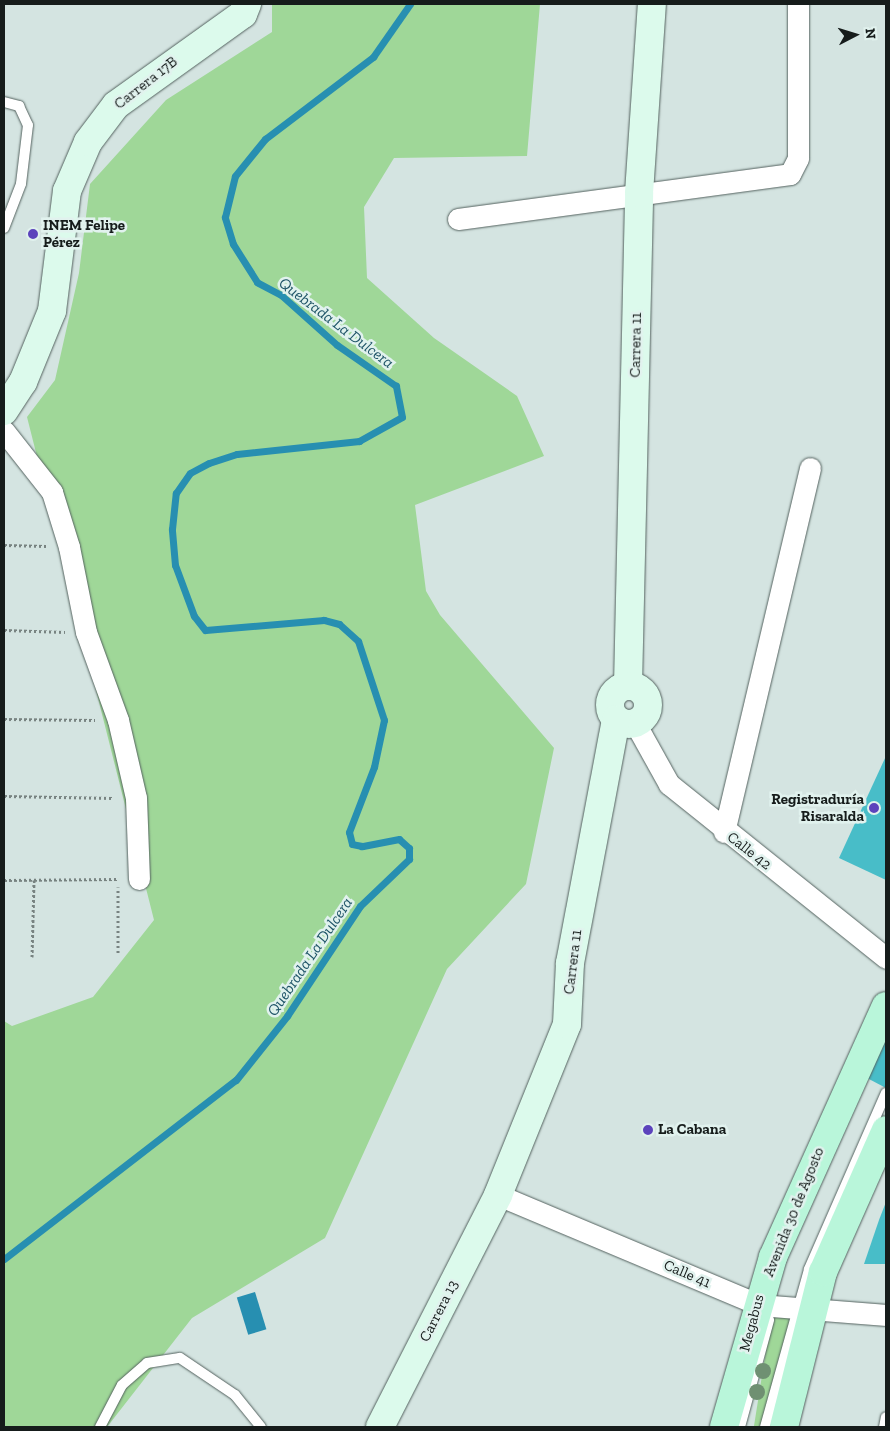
<!DOCTYPE html>
<html>
<head>
<meta charset="utf-8">
<style>
	body { margin:0 }
	#map { position:relative; width:890px; height:1431px; overflow:hidden; background:#d4e4e1; font-family:"Zilla Slab",serif }
	div>[style] { position:absolute }
	[style*='--x'] { left:calc(var(--x)*1px); top:calc(var(--y)*1px); width:calc(var(--w)*1px); rotate:calc(var(--a)*1deg) }
	.green>* { inset:0; background:#9fd798; transform-origin:0 0 }
	.water>* { inset:0; background:#278fb1; transform-origin:0 0 }
	.stream>* { height:7px; margin:-3.5px; padding:0 3.5px; transform-origin:3.5px; border-radius:3.5px; background:#278fb1 }
	.building>* { inset:0; background:#48bdc8 }
	.path>* { height:3px; margin-top:-1.5px; transform-origin:0; background:repeating-linear-gradient(90deg,#788381 0 2.5px,transparent 0 5px) }
	.roads { filter:drop-shadow(0 0 1px #54625f) drop-shadow(0 0 1px #54625f) }
	.lane>* { height:10px; margin:-5px; padding:0 5px; transform-origin:5px; border-radius:5px; background:#fff }
	.street>* { height:21px; margin:-10.5px; padding:0 10.5px; transform-origin:10.5px; border-radius:10.5px; background:#fff }
	.secondary>* { height:28px; margin:-14px; padding:0 14px; transform-origin:14px; border-radius:14px; background:#dcfaec }
	.secondary>.ring { margin:-14px; padding:0; box-sizing:content-box; background:none; border:28px solid #dcfaec; border-radius:50% }
	.primary>* { height:28px; margin:-14px; padding:0 14px; transform-origin:14px; border-radius:14px; background:#b9f6da }
	.trees>* { width:16px; height:16px; margin:-8px; border-radius:50%; background:#6f9072 }
	.dots>* { width:14px; height:14px; translate:-50% -50%; box-sizing:border-box; border:2px solid #e1f2ee; border-radius:50% }
	span { translate:-50% -50%; white-space:nowrap; text-align:center; line-height:1.15; -webkit-text-stroke:5px #e1f2ee; paint-order:stroke }
	.street-label { font-size:15px; color:#161c1b }
	.poi-label { font-size:15px; color:#161c1b; font-weight:700 }
	.left { translate:0 -50%; text-align:left }
	.right { translate:-100% -50%; text-align:right }
	.water-label { font-size:16px; color:#205568; font-style:italic }
	.frame { position:absolute; inset:0; border:5px solid #161c1b; pointer-events:none }
	.north { position:absolute; left:830px; top:10px; width:50px; height:50px; -webkit-text-stroke:4px #e1f2ee; paint-order:stroke; rotate:85deg; font-size:14px; font-weight:700; line-height:20px; text-align:center; color:#161c1b }
	.north::after { content:''; display:block; margin:auto; width:18px; height:22px; background:#161c1b; clip-path:polygon(50% 0,100% 100%,50% 72%,0 100%) }
</style>
</head>
<body>
<div id="map">
	<div class="green">
		<i style="clip-path:polygon(272px 4px,540px 4px,527px 156px,394px 158px,364px 207px,367px 278px,434px 338px,517px 396px,544px 456px,415px 505px,426px 591px,440px 615px,554px 748px,526px 884px,447px 969px,325px 1238px,192px 1318px,107px 1427px,4px 1427px,4px 1021px,12px 1026px,93px 997px,154px 920px,27px 417px,55px 380px,79px 273px,90px 184px,166px 100px,272px 32px)"></i>
		<i style="left:773px;top:1306px;width:24px;height:125px;rotate:9deg"></i>
	</div>
	<div class="water">
		<i style="left:255px;top:1292px;width:39px;height:19px;rotate:73deg"></i>
	</div>
	<div class="stream">
		<i style="--x:4;--y:1259;--w:293;--a:-37.7"></i>
		<i style="--x:236;--y:1080;--w:82;--a:-51.4"></i>
		<i style="--x:287;--y:1016;--w:132;--a:-56.4"></i>
		<i style="--x:360;--y:906;--w:68;--a:-43.8"></i>
		<i style="--x:409;--y:859;--w:11;--a:-90"></i>
		<i style="--x:409;--y:848;--w:13;--a:-138"></i>
		<i style="--x:399;--y:839;--w:38;--a:169"></i>
		<i style="--x:362;--y:846;--w:10;--a:-169"></i>
		<i style="--x:352;--y:844;--w:12;--a:-104"></i>
		<i style="--x:349;--y:832;--w:70;--a:-69"></i>
		<i style="--x:374;--y:767;--w:48;--a:-78"></i>
		<i style="--x:384;--y:720;--w:83;--a:-108.2"></i>
		<i style="--x:358;--y:641;--w:25;--a:-138"></i>
		<i style="--x:339;--y:624;--w:16;--a:-165"></i>
		<i style="--x:324;--y:620;--w:119;--a:175.2"></i>
		<i style="--x:205;--y:630;--w:18;--a:-128"></i>
		<i style="--x:194;--y:616;--w:54;--a:-110.4"></i>
		<i style="--x:175;--y:565;--w:36;--a:-95"></i>
		<i style="--x:172;--y:529;--w:36;--a:-84"></i>
		<i style="--x:176;--y:493;--w:24;--a:-55"></i>
		<i style="--x:190;--y:473;--w:21;--a:-28"></i>
		<i style="--x:209;--y:463;--w:29;--a:-18"></i>
		<i style="--x:237;--y:454;--w:123;--a:-6.1"></i>
		<i style="--x:359;--y:441;--w:49;--a:-29.2"></i>
		<i style="--x:402;--y:417;--w:32;--a:-101"></i>
		<i style="--x:396;--y:386;--w:72;--a:-145.2"></i>
		<i style="--x:337;--y:345;--w:75;--a:-138.2"></i>
		<i style="--x:281;--y:295;--w:27;--a:-152"></i>
		<i style="--x:257;--y:282;--w:45;--a:-122.3"></i>
		<i style="--x:233;--y:244;--w:28;--a:-107"></i>
		<i style="--x:225;--y:217;--w:42;--a:-76.3"></i>
		<i style="--x:235;--y:176;--w:48;--a:-51"></i>
		<i style="--x:265;--y:139;--w:136;--a:-37.2"></i>
		<i style="--x:373;--y:57;--w:65;--a:-55.1"></i>
	</div>
	<div class="building">
		<i style="clip-path:polygon(886px 756px,886px 880px,839px 858px)"></i>
		<i style="clip-path:polygon(886px 1038px,886px 1088px,867px 1078px)"></i>
		<i style="clip-path:polygon(886px 1202px,886px 1264px,864px 1264px,879px 1220px)"></i>
	</div>
	<div class="path">
		<i style="--x:4;--y:545;--w:42;--a:1.4"></i>
		<i style="--x:4;--y:630;--w:61;--a:1.9"></i>
		<i style="--x:4;--y:719;--w:91;--a:0.6"></i>
		<i style="--x:4;--y:796;--w:109;--a:1.1"></i>
		<i style="--x:4;--y:880;--w:114;--a:-0.5"></i>
		<i style="--x:118;--y:953;--w:66;--a:-90"></i>
		<i style="--x:32;--y:957;--w:77;--a:-88.5"></i>
	</div>
	<div class="roads">
		<div class="lane">
			<i style="--x:4;--y:102;--w:16;--a:15"></i>
			<i style="--x:19;--y:106;--w:21;--a:65"></i>
			<i style="--x:28;--y:125;--w:59;--a:96.8"></i>
			<i style="--x:21;--y:184;--w:47;--a:111.1"></i>
			<i style="--x:100;--y:1427;--w:47;--a:-62.4"></i>
			<i style="--x:122;--y:1385;--w:33;--a:-41"></i>
			<i style="--x:147;--y:1363;--w:33;--a:-9"></i>
			<i style="--x:180;--y:1358;--w:66;--a:33.9"></i>
			<i style="--x:235;--y:1395;--w:41;--a:50.9"></i>
			<i style="--x:740;--y:1427;--w:111;--a:-74.8"></i>
			<i style="--x:765;--y:1427;--w:164;--a:-74.4"></i>
			<i style="--x:809;--y:1269;--w:192;--a:-66.4"></i>
			<i style="--x:884;--y:1427;--w:10;--a:-79"></i>
		</div>
		<div class="street">
			<i style="--x:458;--y:219;--w:335;--a:-7.7"></i>
			<i style="--x:790;--y:174;--w:18;--a:-63"></i>
			<i style="--x:798;--y:158;--w:154;--a:-90"></i>
			<i style="--x:4;--y:431;--w:78;--a:51.8"></i>
			<i style="--x:52;--y:492;--w:58;--a:72.8"></i>
			<i style="--x:69;--y:547;--w:87;--a:78.7"></i>
			<i style="--x:86;--y:632;--w:94;--a:70"></i>
			<i style="--x:118;--y:720;--w:80;--a:77"></i>
			<i style="--x:136;--y:798;--w:81;--a:87.9"></i>
			<i style="--x:635;--y:723;--w:70;--a:60.9"></i>
			<i style="--x:669;--y:784;--w:278;--a:38.7"></i>
			<i style="--x:724;--y:832;--w:374;--a:-76.7"></i>
			<i style="--x:498;--y:1195;--w:284;--a:22.8"></i>
			<i style="--x:760;--y:1305;--w:126;--a:4.5"></i>
		</div>
		<div class="secondary">
			<i style="--x:4;--y:411;--w:35;--a:-57"></i>
			<i style="--x:23;--y:382;--w:77;--a:-67.8"></i>
			<i style="--x:52;--y:311;--w:121;--a:-82.9"></i>
			<i style="--x:67;--y:191;--w:53;--a:-66.8"></i>
			<i style="--x:88;--y:142;--w:46;--a:-52.9"></i>
			<i style="--x:116;--y:105;--w:156;--a:-35.6"></i>
			<i style="--x:243;--y:14;--w:11;--a:-68"></i>
			<i style="--x:628;--y:686;--w:493;--a:-88.7"></i>
			<i style="--x:639;--y:193;--w:189;--a:-86.1"></i>
			<i class="ring" style="left:610px;top:686px;width:10px;height:10px"></i>
			<i style="--x:380;--y:1427;--w:260;--a:-63"></i>
			<i style="--x:498;--y:1195;--w:184;--a:-68"></i>
			<i style="--x:567;--y:1024;--w:61;--a:-87.2"></i>
			<i style="--x:570;--y:963;--w:248;--a:-79.3"></i>
		</div>
		<div class="primary">
			<i style="--x:724;--y:1427;--w:177;--a:-73.9"></i>
			<i style="--x:773;--y:1257;--w:275;--a:-65.8"></i>
			<i style="--x:784;--y:1427;--w:160;--a:-75.9"></i>
			<i style="--x:823;--y:1272;--w:155;--a:-66.1"></i>
		</div>
	</div>
	<div class="trees">
		<i style="left:763px;top:1371px"></i>
		<i style="left:757px;top:1392px"></i>
	</div>
	<div class="dots">
		<i style="left:33px;top:234px;background:#5c43bc"></i>
		<i style="left:874px;top:808px;background:#5c43bc"></i>
		<i style="left:648px;top:1130px;background:#5c43bc"></i>
	</div>
	<div class="street-label">
		<span style="left:146px;top:83px;rotate:-38deg">Carrera 17B</span>
		<span style="left:636px;top:345px;rotate:-89deg">Carrera 11</span>
		<span style="left:749px;top:851px;rotate:38deg">Calle 42</span>
		<span style="left:573px;top:962px;rotate:-83deg">Carrera 11</span>
		<span style="left:794px;top:1212px;rotate:-68deg">Avenida 30 de Agosto</span>
		<span style="left:687px;top:1274px;rotate:23deg">Calle 41</span>
		<span style="left:439px;top:1311px;rotate:-63deg">Carrera 13</span>
		<span style="left:752px;top:1323px;rotate:-75deg">Megabus</span>
	</div>
	<div class="poi-label">
		<span class="left" style="left:43px;top:234px">INEM Felipe<br>Pérez</span>
		<span class="right" style="left:864px;top:808px">Registraduría<br>Risaralda</span>
		<span class="left" style="left:658px;top:1130px">La Cabana</span>
	</div>
	<div class="water-label">
		<span style="left:336px;top:323px;rotate:37deg">Quebrada La Dulcera</span>
		<span style="left:310px;top:957px;rotate:-56deg">Quebrada La Dulcera</span>
	</div>
	<div class="frame"></div>
	<div class="north">N</div>
</div>
</body>
</html>
